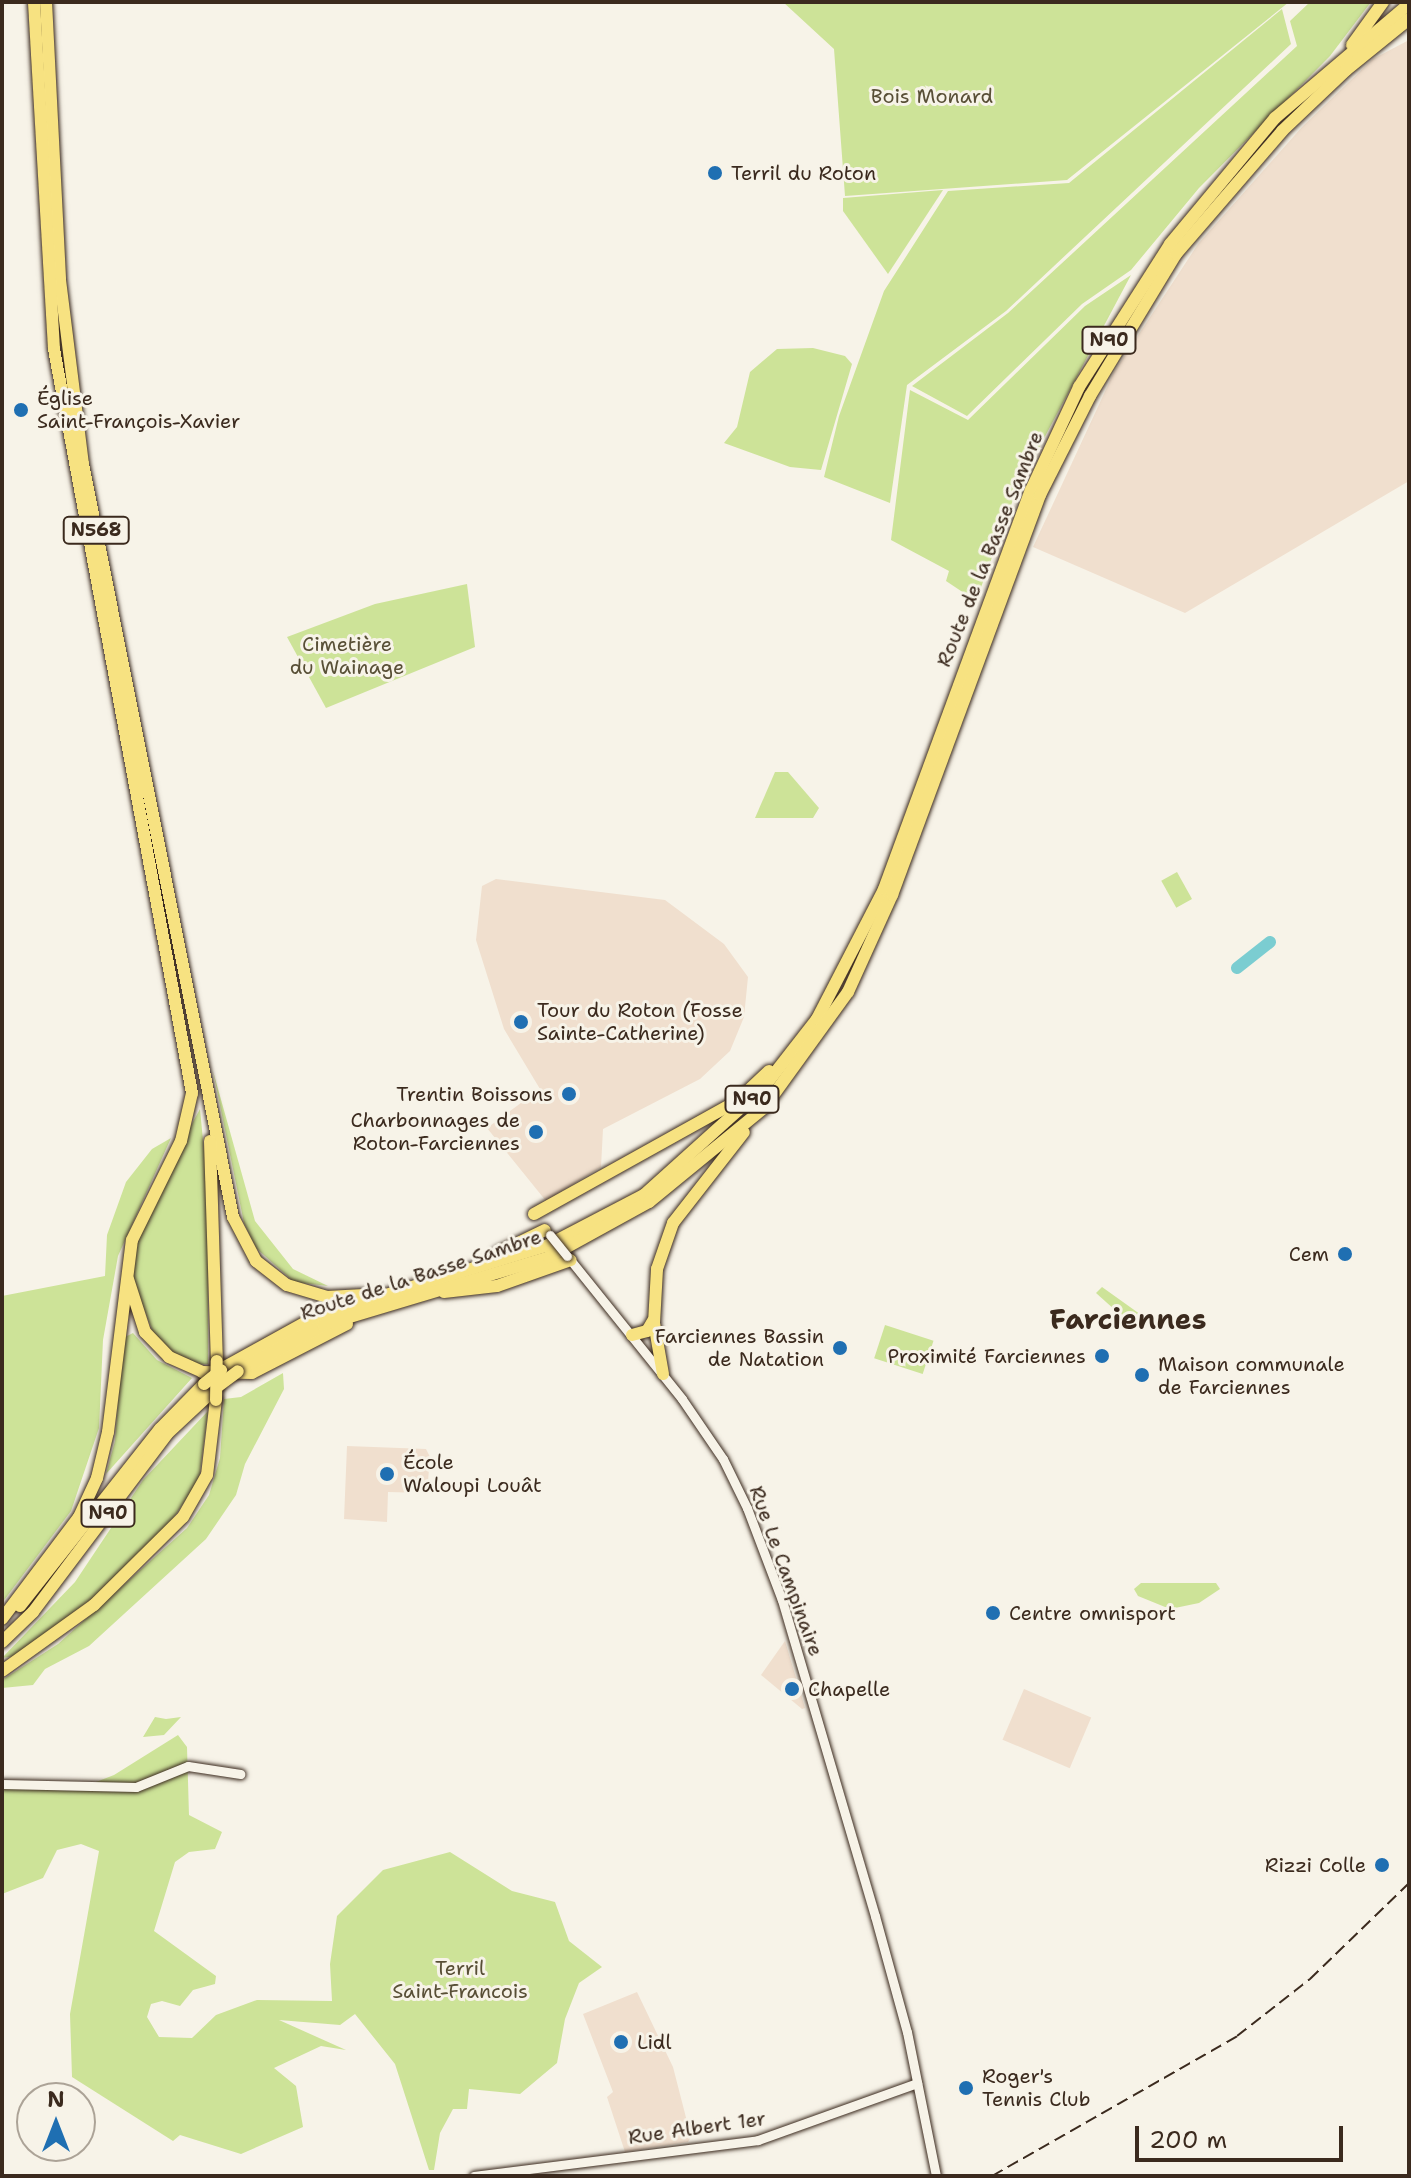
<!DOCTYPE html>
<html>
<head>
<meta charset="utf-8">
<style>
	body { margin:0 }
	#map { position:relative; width:1411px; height:2178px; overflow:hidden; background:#f7f3e8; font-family:"Shantell Sans",sans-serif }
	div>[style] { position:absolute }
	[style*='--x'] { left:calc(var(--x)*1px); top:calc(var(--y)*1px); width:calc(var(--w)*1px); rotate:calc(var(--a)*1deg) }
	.built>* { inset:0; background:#f0dfce; transform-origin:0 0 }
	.green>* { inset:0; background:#cde398; transform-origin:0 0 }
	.river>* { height:12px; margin:-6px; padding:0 6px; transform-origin:6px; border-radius:6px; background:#7bcdd1 }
	.roads { filter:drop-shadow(0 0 2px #3b2a1e) drop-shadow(0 0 2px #3b2a1e) }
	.secondary>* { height:9px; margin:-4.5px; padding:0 4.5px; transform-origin:4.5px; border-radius:4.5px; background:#f7f3e8 }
	.highway>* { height:12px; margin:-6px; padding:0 6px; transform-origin:6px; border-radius:6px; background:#f7e281 }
	.rail>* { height:2px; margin-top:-1px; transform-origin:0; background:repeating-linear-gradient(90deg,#3b2a1e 0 12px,transparent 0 18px) }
	.bridges { filter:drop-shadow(0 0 2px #3b2a1e) drop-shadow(0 0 2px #3b2a1e) }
	.secondary-bridge>* { height:9px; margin:-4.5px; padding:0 4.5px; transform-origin:4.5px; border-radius:4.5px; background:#f7f3e8 }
	.highway-bridge>* { height:12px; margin:-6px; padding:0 6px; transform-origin:6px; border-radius:6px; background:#f7e281 }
	.dots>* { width:22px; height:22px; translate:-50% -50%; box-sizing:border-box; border:4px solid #f7f3e8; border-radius:50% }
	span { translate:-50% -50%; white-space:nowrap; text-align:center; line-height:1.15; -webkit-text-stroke:6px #f7f3e8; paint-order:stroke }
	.shield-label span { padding:2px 6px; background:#f7f3e8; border:2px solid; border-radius:6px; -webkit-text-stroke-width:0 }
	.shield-label { font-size:18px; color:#3b2a1e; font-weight:700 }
	.park-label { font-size:20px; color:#584f36 }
	.poi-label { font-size:20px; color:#3b2a1e }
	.left { translate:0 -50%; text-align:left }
	.right { translate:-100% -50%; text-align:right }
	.street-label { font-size:20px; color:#3b2a1e }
	.district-label { font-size:28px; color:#3b2a1e; font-weight:700 }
	.frame { position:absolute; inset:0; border:4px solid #3b2a1e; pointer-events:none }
	.north { position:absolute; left:16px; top:2082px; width:80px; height:80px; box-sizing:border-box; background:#f7f3e8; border:2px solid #aca397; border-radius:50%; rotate:0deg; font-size:22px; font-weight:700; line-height:32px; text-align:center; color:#3b2a1e }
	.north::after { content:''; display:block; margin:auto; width:28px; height:36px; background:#1f6fb2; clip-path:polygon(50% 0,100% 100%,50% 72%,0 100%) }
	.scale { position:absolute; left:1135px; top:2126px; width:208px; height:36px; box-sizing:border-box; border:4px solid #3b2a1e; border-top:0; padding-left:10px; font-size:24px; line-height:28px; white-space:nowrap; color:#3b2a1e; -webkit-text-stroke:6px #f7f3e8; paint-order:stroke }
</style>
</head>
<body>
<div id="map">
	<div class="built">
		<i style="clip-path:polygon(1409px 40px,1409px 481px,1185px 613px,1033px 547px,1114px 372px,1198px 244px,1302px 127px,1373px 59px)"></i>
		<i style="clip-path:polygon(496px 879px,665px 900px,724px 944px,748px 977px,744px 1017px,730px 1051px,700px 1079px,603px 1129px,601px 1167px,546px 1201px,487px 1128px,540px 1089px,504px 1029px,476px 940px,482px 886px)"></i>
		<i style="clip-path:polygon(347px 1446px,426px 1449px,430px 1457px,427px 1493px,388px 1492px,387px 1522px,344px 1519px)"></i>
		<i style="clip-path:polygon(785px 1641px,805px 1708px,802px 1709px,761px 1675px)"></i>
		<i style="left:1024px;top:1689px;width:73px;height:55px;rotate:23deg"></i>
		<i style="clip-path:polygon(637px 1992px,673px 2067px,691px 2137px,688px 2142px,625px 2152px,607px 2097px,613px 2092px,583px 2014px)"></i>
	</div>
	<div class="green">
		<i style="clip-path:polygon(783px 2px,1289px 2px,1067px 180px,845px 196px,834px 49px)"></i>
		<i style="clip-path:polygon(1310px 2px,1371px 2px,1330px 56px,1199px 188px,1131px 270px,1082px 304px,967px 416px,912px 386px,1008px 313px,1297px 46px,1290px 21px)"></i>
		<i style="clip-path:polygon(1282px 9px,1291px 44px,1006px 311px,907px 385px,890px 503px,824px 477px,839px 416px,884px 291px,948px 191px,1069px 183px)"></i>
		<i style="clip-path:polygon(943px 190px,888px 274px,843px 211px,843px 198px)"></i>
		<i style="clip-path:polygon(1131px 275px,1017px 489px,976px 601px,946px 581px,949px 571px,891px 540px,910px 390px,968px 420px,1085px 306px)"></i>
		<i style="clip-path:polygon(813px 348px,845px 356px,852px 364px,821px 470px,790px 467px,724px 443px,737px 427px,750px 372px,777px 349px)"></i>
		<i style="clip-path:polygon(467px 584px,475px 647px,326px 708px,287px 637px,375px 604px)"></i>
		<i style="clip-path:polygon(775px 772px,788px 772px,819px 808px,813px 818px,755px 818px)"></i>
		<i style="left:1177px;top:872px;width:31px;height:18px;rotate:61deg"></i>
		<i style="clip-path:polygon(213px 1071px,255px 1221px,293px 1269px,328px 1286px,294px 1282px,256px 1248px,244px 1223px)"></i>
		<i style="clip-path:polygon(200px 1109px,208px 1193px,208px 1364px,190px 1365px,156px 1340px,129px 1270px,147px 1206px)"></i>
		<i style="clip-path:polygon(171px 1138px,118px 1256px,103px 1340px,99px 1428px,71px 1511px,2px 1603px,2px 1296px,105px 1276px,107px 1235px,126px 1182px,152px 1149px)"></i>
		<i style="clip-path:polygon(1102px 1287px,1144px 1317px,1135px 1328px,1096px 1293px)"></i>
		<i style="left:885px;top:1325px;width:51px;height:35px;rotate:18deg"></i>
		<i style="clip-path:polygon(133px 1333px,157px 1360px,192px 1378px,106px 1474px,115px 1441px,123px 1338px)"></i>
		<i style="clip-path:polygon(283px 1373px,284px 1389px,245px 1464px,236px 1495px,206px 1539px,89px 1646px,45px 1669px,33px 1685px,2px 1688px,2px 1680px,58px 1644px,187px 1528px,209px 1495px,220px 1458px,224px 1399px,241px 1397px)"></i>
		<i style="clip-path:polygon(208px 1411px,199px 1480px,170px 1523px,105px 1589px,15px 1656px,2px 1658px,75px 1582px,143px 1480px)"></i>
		<i style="clip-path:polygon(1141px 1583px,1216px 1583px,1220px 1589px,1199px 1603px,1170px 1609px,1138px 1596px,1134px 1589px)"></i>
		<i style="clip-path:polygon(155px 1717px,166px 1719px,181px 1717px,164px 1735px,143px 1737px)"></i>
		<i style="clip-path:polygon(178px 1735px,187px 1747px,189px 1815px,222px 1832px,215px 1849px,189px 1852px,175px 1862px,154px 1931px,216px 1976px,215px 1984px,193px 1990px,180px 2006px,162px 2001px,151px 2004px,147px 2017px,159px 2037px,192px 2038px,216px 2015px,257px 2000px,332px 2001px,330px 1964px,337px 1916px,383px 1870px,450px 1852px,512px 1891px,555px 1902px,569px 1941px,602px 1967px,579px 1983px,565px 2019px,557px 2063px,520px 2094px,469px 2089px,467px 2109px,453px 2109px,440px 2133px,434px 2170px,429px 2170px,395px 2064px,355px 2014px,340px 2025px,279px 2020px,346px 2050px,321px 2046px,274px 2068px,296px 2086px,303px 2127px,241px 2154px,180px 2135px,173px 2141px,72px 2077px,70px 2014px,99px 1851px,81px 1844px,57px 1850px,43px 1878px,2px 1894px,2px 1787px,78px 1789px,114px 1775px)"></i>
	</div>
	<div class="river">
		<i style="--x:1237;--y:968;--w:42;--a:-38.2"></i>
	</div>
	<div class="roads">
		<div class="secondary">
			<i style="--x:568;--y:1257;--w:182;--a:51.2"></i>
			<i style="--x:682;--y:1399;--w:73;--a:55.7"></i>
			<i style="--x:723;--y:1459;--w:55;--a:63.9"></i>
			<i style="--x:747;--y:1508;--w:98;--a:69.2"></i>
			<i style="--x:782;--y:1600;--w:329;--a:73.6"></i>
			<i style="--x:875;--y:1916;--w:120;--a:74.6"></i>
			<i style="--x:907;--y:2032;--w:147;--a:78.6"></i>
			<i style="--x:2;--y:1784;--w:134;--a:1.3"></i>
			<i style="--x:136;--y:1787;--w:56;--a:-22"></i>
			<i style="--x:188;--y:1766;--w:53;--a:8.7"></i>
			<i style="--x:474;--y:2176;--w:286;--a:-7.2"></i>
			<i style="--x:758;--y:2140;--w:169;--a:-19.7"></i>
		</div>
		<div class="highway">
			<i style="--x:46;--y:2;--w:278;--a:87.1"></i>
			<i style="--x:60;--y:280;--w:185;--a:82.9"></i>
			<i style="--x:83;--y:464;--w:768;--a:78.73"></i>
			<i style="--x:233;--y:1217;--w:50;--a:62.4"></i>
			<i style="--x:256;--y:1261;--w:39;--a:38"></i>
			<i style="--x:287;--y:1285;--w:42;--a:16.7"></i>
			<i style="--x:327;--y:1297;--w:37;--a:-3"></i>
			<i style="--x:1352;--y:45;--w:53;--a:-54.2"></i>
			<i style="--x:210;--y:1141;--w:220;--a:88.2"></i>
			<i style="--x:534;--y:1214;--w:232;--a:-29.1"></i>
			<i style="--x:737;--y:1101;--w:44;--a:-43.2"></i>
			<i style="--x:498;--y:1253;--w:52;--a:-26.1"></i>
			<i style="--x:128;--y:1279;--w:56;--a:72.2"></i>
			<i style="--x:145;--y:1332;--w:35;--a:46"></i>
			<i style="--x:169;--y:1357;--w:36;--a:24"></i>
			<i style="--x:202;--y:1372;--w:50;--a:1.1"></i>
			<i style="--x:252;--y:1373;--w:107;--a:-27.3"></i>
			<i style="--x:444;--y:1292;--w:53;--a:-6.5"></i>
			<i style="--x:497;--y:1286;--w:78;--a:-19.4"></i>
			<i style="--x:632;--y:1335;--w:16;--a:-15"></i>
			<i style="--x:647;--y:1331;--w:12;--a:-59"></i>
			<i style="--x:223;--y:1368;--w:107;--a:-29"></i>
			<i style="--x:317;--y:1316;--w:239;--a:-17"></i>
			<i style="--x:546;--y:1246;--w:110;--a:-27.5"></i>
			<i style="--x:644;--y:1195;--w:161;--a:-42"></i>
			<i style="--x:764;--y:1087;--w:86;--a:-52.1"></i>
			<i style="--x:817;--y:1019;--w:146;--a:-62.7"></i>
			<i style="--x:884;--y:889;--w:425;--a:-69.8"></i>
			<i style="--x:1031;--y:490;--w:114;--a:-65"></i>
			<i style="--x:1079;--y:387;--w:169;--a:-57.5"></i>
			<i style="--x:1170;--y:244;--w:164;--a:-50.2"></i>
			<i style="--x:1275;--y:118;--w:176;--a:-40.4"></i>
			<i style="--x:238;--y:1371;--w:97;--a:-28.4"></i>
			<i style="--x:323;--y:1325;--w:236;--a:-16.7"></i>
			<i style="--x:549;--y:1257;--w:114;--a:-28.8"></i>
			<i style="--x:649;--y:1202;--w:149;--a:-39.3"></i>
			<i style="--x:764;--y:1108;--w:143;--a:-54.1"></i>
			<i style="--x:848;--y:992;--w:107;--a:-65.6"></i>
			<i style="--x:892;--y:895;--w:427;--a:-69.7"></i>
			<i style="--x:1040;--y:495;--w:111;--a:-63.2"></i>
			<i style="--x:1090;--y:396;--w:166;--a:-58.8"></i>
			<i style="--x:1176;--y:254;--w:162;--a:-49.2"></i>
			<i style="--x:1282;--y:131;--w:88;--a:-43.6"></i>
			<i style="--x:1346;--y:70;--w:81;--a:-39"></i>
			<i style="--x:663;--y:1374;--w:52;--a:-100"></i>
			<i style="--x:654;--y:1323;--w:54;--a:-86.8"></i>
			<i style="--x:657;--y:1269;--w:49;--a:-70.8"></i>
			<i style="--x:673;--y:1223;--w:115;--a:-52"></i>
			<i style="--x:20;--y:1606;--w:226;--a:-51.7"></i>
			<i style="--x:160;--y:1429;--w:63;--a:-45.6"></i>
			<i style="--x:2;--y:1619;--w:128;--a:-53"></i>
			<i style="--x:79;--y:1517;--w:43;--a:-65.2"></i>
			<i style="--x:97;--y:1478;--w:47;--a:-76.6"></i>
			<i style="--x:108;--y:1432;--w:193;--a:-82.9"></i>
			<i style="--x:132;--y:1240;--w:110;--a:-63.7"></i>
			<i style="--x:181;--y:1141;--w:49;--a:-77.1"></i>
			<i style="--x:192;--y:1093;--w:757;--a:-100.51"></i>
			<i style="--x:54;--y:349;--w:348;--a:-93.3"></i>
			<i style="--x:2;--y:1642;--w:43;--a:-44.1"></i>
			<i style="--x:33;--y:1612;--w:223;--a:-53"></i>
			<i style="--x:167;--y:1434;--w:69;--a:-43.2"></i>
			<i style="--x:2;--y:1671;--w:113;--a:-35.7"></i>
			<i style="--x:94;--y:1605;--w:125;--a:-44.7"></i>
			<i style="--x:183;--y:1517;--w:48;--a:-60.3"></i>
			<i style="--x:207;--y:1475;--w:76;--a:-83.2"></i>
		</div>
	</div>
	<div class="rail">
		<i style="--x:992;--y:2176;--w:282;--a:-29.7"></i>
		<i style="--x:1237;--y:2036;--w:93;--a:-38"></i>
		<i style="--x:1310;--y:1979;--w:138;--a:-44.1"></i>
	</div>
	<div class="bridges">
		<div class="secondary-bridge">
			<i style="--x:550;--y:1235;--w:27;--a:51"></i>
		</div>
		<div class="highway-bridge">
			<i style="--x:204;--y:1384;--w:22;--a:-39"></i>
			<i style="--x:217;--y:1387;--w:26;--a:-37"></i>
			<i style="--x:216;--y:1400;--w:39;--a:-89"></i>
		</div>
	</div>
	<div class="dots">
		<i style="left:715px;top:173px;background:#1f6fb2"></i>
		<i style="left:21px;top:410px;background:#1f6fb2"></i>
		<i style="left:521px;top:1022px;background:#1f6fb2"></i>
		<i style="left:569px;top:1094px;background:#1f6fb2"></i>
		<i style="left:536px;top:1132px;background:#1f6fb2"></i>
		<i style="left:1345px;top:1254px;background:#1f6fb2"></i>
		<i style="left:840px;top:1348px;background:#1f6fb2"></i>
		<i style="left:1102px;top:1356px;background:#1f6fb2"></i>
		<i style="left:1142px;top:1375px;background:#1f6fb2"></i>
		<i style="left:387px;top:1474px;background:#1f6fb2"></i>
		<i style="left:993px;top:1613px;background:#1f6fb2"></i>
		<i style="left:792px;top:1689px;background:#1f6fb2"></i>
		<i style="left:1382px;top:1865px;background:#1f6fb2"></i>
		<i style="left:621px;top:2042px;background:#1f6fb2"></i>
		<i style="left:966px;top:2088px;background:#1f6fb2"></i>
	</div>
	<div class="shield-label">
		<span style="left:1109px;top:340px">N90</span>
		<span style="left:96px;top:530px">N568</span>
		<span style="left:752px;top:1099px">N90</span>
		<span style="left:108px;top:1513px">N90</span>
	</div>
	<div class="park-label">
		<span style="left:932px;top:96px">Bois Monard</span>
		<span style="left:347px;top:656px">Cimetière<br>du Wainage</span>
		<span style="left:460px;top:1980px">Terril<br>Saint-Francois</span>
	</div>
	<div class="poi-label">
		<span class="left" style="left:731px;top:173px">Terril du Roton</span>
		<span class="left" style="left:37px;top:410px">Église<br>Saint-François-Xavier</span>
		<span class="left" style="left:537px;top:1022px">Tour du Roton (Fosse<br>Sainte-Catherine)</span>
		<span class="right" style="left:553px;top:1094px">Trentin Boissons</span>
		<span class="right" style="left:520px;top:1132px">Charbonnages de<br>Roton-Farciennes</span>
		<span class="right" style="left:1329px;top:1254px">Cem</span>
		<span class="right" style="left:824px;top:1348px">Farciennes Bassin<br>de Natation</span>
		<span class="right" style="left:1086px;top:1356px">Proximité Farciennes</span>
		<span class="left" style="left:1158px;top:1376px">Maison communale<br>de Farciennes</span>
		<span class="left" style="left:403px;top:1474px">École<br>Waloupi Louât</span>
		<span class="left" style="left:1009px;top:1613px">Centre omnisport</span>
		<span class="left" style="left:808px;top:1689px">Chapelle</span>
		<span class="right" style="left:1366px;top:1865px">Rizzi Colle</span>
		<span class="left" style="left:637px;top:2042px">Lidl</span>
		<span class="left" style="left:982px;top:2088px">Roger's<br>Tennis Club</span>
	</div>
	<div class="street-label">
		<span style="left:990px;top:549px;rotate:-68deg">Route de la Basse Sambre</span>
		<span style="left:421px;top:1275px;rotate:-18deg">Route de la Basse Sambre</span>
		<span style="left:786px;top:1571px;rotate:70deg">Rue Le Campinaire</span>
		<span style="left:697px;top:2128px;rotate:-8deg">Rue Albert 1er</span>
	</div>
	<div class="district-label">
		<span style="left:1128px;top:1319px">Farciennes</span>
	</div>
	<div class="frame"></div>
	<div class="north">N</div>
	<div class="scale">200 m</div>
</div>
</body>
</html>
